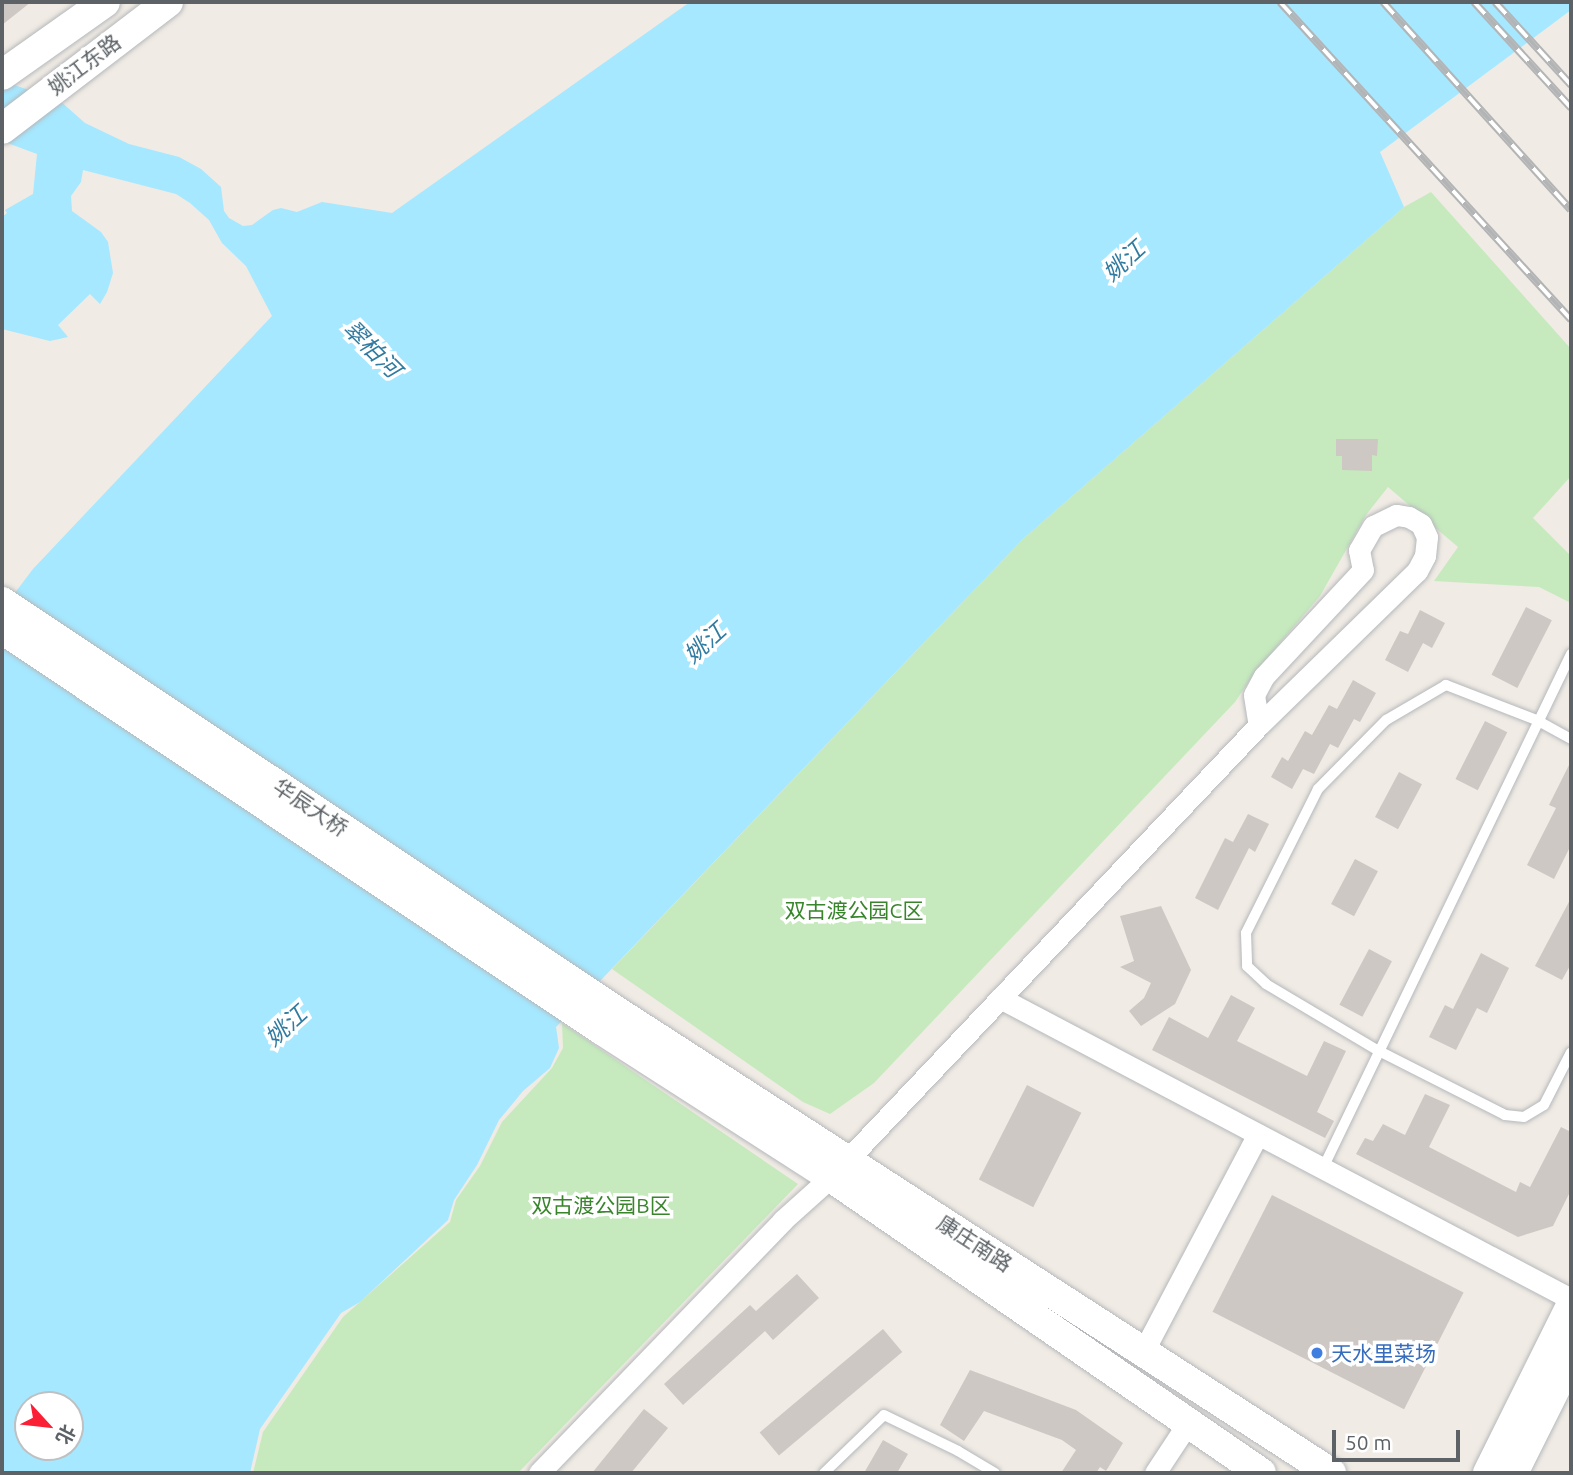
<!DOCTYPE html>
<html>
<head>
<meta charset="utf-8">
<style>
	body { margin:0 }
	#map { position:relative; width:1573px; height:1475px; overflow:hidden; background:#f0ebe4; font-family:Ubuntu,"Noto Sans SC",sans-serif }
	div>[style] { position:absolute }
	[style*='--x'] { left:calc(var(--x)*1px); top:calc(var(--y)*1px); width:calc(var(--w)*1px); rotate:calc(var(--a)*1deg) }
	.green>* { inset:0; background:#c6eabe }
	.water>* { inset:0; background:#a5e8ff }
	.building>* { inset:0; background:#cdc8c3; transform-origin:0 0 }
	.roads { filter:drop-shadow(0 0 2px #b5b8bc) drop-shadow(0 0 2px #b5b8bc) }
	.service>* { height:10px; margin:-5px; padding:0 5px; transform-origin:5px; border-radius:5px; background:#fff }
	.minor>* { height:21px; margin:-10.5px; padding:0 10.5px; transform-origin:10.5px; border-radius:10.5px; background:#fff }
	.secondary>* { height:30px; margin:-15px; padding:0 15px; transform-origin:15px; border-radius:15px; background:#fff }
	.rail>* { height:8px; margin-top:-4px; transform-origin:0; background:repeating-linear-gradient(90deg,#fff 0 16px,#b3b4b5 0 32px); box-sizing:border-box; border-block:2px solid #b3b4b5 }
	.dots>* { width:19px; height:19px; translate:-50% -50%; box-sizing:border-box; border:4px solid #fff; border-radius:50% }
	span { translate:-50% -50%; white-space:nowrap; text-align:center; line-height:1.15; -webkit-text-stroke:7px #fff; paint-order:stroke }
	.street-label { font-size:21px; color:#5c6266 }
	.park-label { font-size:21px; color:#38852c }
	.shop-label { font-size:21px; color:#366cbe }
	.left { translate:0 -50%; text-align:left }
	.water-label { font-size:23px; color:#307ba0; font-style:italic }
	.frame { position:absolute; inset:0; border:4px solid #5c6266; pointer-events:none }
	.north { position:absolute; left:14px; top:1391px; width:70px; height:70px; box-sizing:border-box; background:#fff; border:2px solid #bec0c2; border-radius:50%; rotate:117deg; font-size:19px; font-weight:700; line-height:28px; text-align:center; color:#5c6266 }
	.north::after { content:''; display:block; margin:auto; width:24px; height:32px; background:#fb1f35; clip-path:polygon(50% 0,100% 100%,50% 72%,0 100%) }
	.scale { position:absolute; left:1332px; top:1430px; width:128px; height:32px; box-sizing:border-box; border:4px solid #5c6266; border-top:0; padding-left:9px; font-size:21px; line-height:24px; white-space:nowrap; color:#5c6266; -webkit-text-stroke:5px #fff; paint-order:stroke }
</style>
</head>
<body>
<div id="map">
	<div class="green">
		<i style="clip-path:polygon(1431px 192px,1571px 349px,1571px 476px,1533px 518px,1571px 556px,1571px 603px,1539px 587px,1434px 581px,1458px 547px,1388px 487px,1366px 515px,1320px 596px,1256px 671px,1235px 702px,874px 1083px,830px 1114px,803px 1102px,612px 969px,1024px 538px,1404px 207px)"></i>
		<i style="clip-path:polygon(562px 1023px,798px 1184px,518px 1473px,253px 1473px,263px 1432px,343px 1317px,450px 1222px,456px 1200px,480px 1166px,502px 1122px,552px 1068px,563px 1048px)"></i>
	</div>
	<div class="water">
		<i style="clip-path:polygon(evenodd,690px 2px,1571px 2px,1571px 10px,1380px 152px,1404px 207px,1024px 538px,556px 1027px,559px 1048px,550px 1068px,523px 1091px,499px 1120px,477px 1165px,454px 1200px,448px 1220px,360px 1302px,341px 1313px,260px 1429px,250px 1473px,2px 1473px,2px 610px,33px 569px,272px 316px,246px 266px,222px 243px,209px 220px,190px 203px,176px 194px,83px 170px,81px 182px,71px 196px,72px 211px,101px 232px,108px 242px,113px 273px,107px 292px,100px 304px,90px 294px,58px 325px,68px 337px,50px 341px,2px 329px,2px 217px,7px 213px,5px 210px,33px 194px,37px 154px,2px 141px,2px 81px,59px 100px,85px 123px,129px 144px,179px 157px,201px 169px,221px 187px,224px 211px,229px 218px,243px 226px,252px 225px,273px 210px,281px 208px,297px 212px,322px 202px,392px 213px,690px 2px,28px 1405px,70px 1405px,70px 1447px,28px 1447px,28px 1405px)"></i>
	</div>
	<div class="building">
		<i style="clip-path:polygon(2px 2px,31px 2px,2px 25px)"></i>
		<i style="clip-path:polygon(1336px 439px,1378px 439px,1377px 456px,1372px 455px,1372px 471px,1342px 470px,1342px 456px,1336px 456px)"></i>
		<i style="left:1526px;top:607px;width:29px;height:76px;rotate:27deg"></i>
		<i style="clip-path:polygon(1420px 610px,1445px 623px,1432px 648px,1423px 643px,1408px 672px,1385px 660px,1400px 631px,1408px 634px)"></i>
		<i style="clip-path:polygon(1353px 680px,1376px 693px,1360px 722px,1354px 719px,1338px 748px,1330px 744px,1314px 774px,1303px 769px,1292px 789px,1271px 777px,1282px 757px,1288px 761px,1305px 731px,1312px 735px,1329px 705px,1337px 709px)"></i>
		<i style="left:1485px;top:721px;width:25px;height:65px;rotate:27deg"></i>
		<i style="clip-path:polygon(1571px 761px,1571px 845px,1554px 879px,1527px 865px,1556px 808px,1549px 805px)"></i>
		<i style="left:1399px;top:772px;width:26px;height:51px;rotate:28deg"></i>
		<i style="clip-path:polygon(1248px 814px,1269px 824px,1255px 852px,1249px 848px,1218px 910px,1195px 898px,1225px 838px,1233px 842px)"></i>
		<i style="left:1355px;top:859px;width:26px;height:51px;rotate:28deg"></i>
		<i style="clip-path:polygon(1571px 898px,1571px 964px,1562px 980px,1535px 966px)"></i>
		<i style="clip-path:polygon(1161px 906px,1191px 970px,1175px 1004px,1141px 1026px,1129px 1011px,1144px 998px,1151px 983px,1120px 967px,1134px 961px,1120px 916px)"></i>
		<i style="left:1369px;top:949px;width:26px;height:63px;rotate:28deg"></i>
		<i style="clip-path:polygon(1481px 953px,1509px 968px,1487px 1013px,1477px 1008px,1456px 1050px,1429px 1037px,1445px 1005px,1453px 1009px)"></i>
		<i style="clip-path:polygon(1231px 995px,1255px 1008px,1237px 1041px,1307px 1076px,1324px 1041px,1346px 1051px,1317px 1112px,1334px 1121px,1325px 1138px,1152px 1050px,1169px 1017px,1208px 1038px)"></i>
		<i style="left:1027px;top:1085px;width:61px;height:106px;rotate:27deg"></i>
		<i style="clip-path:polygon(1425px 1094px,1450px 1105px,1429px 1147px,1516px 1192px,1520px 1182px,1530px 1187px,1561px 1127px,1571px 1132px,1571px 1190px,1553px 1226px,1518px 1237px,1356px 1154px,1365px 1138px,1373px 1141px,1383px 1124px,1405px 1135px)"></i>
		<i style="left:1272px;top:1195px;width:215px;height:131px;rotate:27deg"></i>
		<i style="clip-path:polygon(797px 1274px,819px 1298px,773px 1340px,765px 1331px,683px 1405px,664px 1384px,750px 1305px,756px 1311px)"></i>
		<i style="left:883px;top:1329px;width:30px;height:161px;rotate:50deg"></i>
		<i style="clip-path:polygon(970px 1370px,1076px 1410px,1123px 1443px,1106px 1471px,1100px 1467px,1096px 1473px,1061px 1473px,1076px 1450px,1062px 1440px,984px 1411px,964px 1441px,940px 1425px)"></i>
		<i style="clip-path:polygon(644px 1409px,668px 1428px,631px 1473px,592px 1473px)"></i>
		<i style="clip-path:polygon(883px 1440px,908px 1454px,897px 1473px,864px 1473px)"></i>
	</div>
	<div class="roads">
		<div class="service">
			<i style="--x:1571;--y:739;--w:37;--a:-151"></i>
			<i style="--x:1539;--y:721;--w:100;--a:-158.8"></i>
			<i style="--x:1446;--y:685;--w:69;--a:149.7"></i>
			<i style="--x:1386;--y:720;--w:97;--a:134.6"></i>
			<i style="--x:1318;--y:789;--w:161;--a:116.6"></i>
			<i style="--x:1246;--y:933;--w:33;--a:88"></i>
			<i style="--x:1247;--y:966;--w:26;--a:43"></i>
			<i style="--x:1266;--y:984;--w:131;--a:30.7"></i>
			<i style="--x:1379;--y:1051;--w:141;--a:26.9"></i>
			<i style="--x:1505;--y:1115;--w:19;--a:6"></i>
			<i style="--x:1524;--y:1117;--w:23;--a:-31"></i>
			<i style="--x:1544;--y:1105;--w:59;--a:-63"></i>
			<i style="--x:1323;--y:1168;--w:571;--a:-64.24"></i>
			<i style="--x:824;--y:1473;--w:83;--a:-44"></i>
			<i style="--x:884;--y:1415;--w:82;--a:25.9"></i>
			<i style="--x:958;--y:1451;--w:43;--a:30.7"></i>
		</div>
		<div class="minor">
			<i style="--x:1000;--y:998;--w:645;--a:27.8"></i>
			<i style="--x:1143;--y:1352;--w:246;--a:-62.2"></i>
			<i style="--x:539;--y:1473;--w:351;--a:-46"></i>
			<i style="--x:783;--y:1220;--w:64;--a:-41.9"></i>
			<i style="--x:831;--y:1177;--w:622;--a:-46.56"></i>
			<i style="--x:1259;--y:725;--w:221;--a:-44.3"></i>
			<i style="--x:1417;--y:571;--w:17;--a:-62"></i>
			<i style="--x:1425;--y:556;--w:19;--a:-84"></i>
			<i style="--x:1427;--y:537;--w:14;--a:-115"></i>
			<i style="--x:1421;--y:524;--w:14;--a:-150"></i>
			<i style="--x:1409;--y:517;--w:13;--a:-171"></i>
			<i style="--x:1396;--y:515;--w:25;--a:154"></i>
			<i style="--x:1373;--y:526;--w:28;--a:120"></i>
			<i style="--x:1359;--y:550;--w:20;--a:79"></i>
			<i style="--x:1363;--y:570;--w:145;--a:133"></i>
			<i style="--x:1264;--y:676;--w:21;--a:118"></i>
			<i style="--x:1254;--y:695;--w:30;--a:81"></i>
			<i style="--x:1155;--y:1473;--w:60;--a:-56.6"></i>
		</div>
		<div class="secondary">
			<i style="--x:2;--y:75;--w:126;--a:-35.3"></i>
			<i style="--x:2;--y:129;--w:209;--a:-37.4"></i>
			<i style="--x:2;--y:602;--w:741;--a:33.67"></i>
			<i style="--x:619;--y:1013;--w:848;--a:32.87"></i>
			<i style="--x:2;--y:629;--w:722;--a:33.76"></i>
			<i style="--x:602;--y:1030;--w:272;--a:32.7"></i>
			<i style="--x:831;--y:1177;--w:522;--a:34.54"></i>
			<i style="--x:1488;--y:1473;--w:186;--a:-63.6"></i>
			<i style="--x:1513;--y:1473;--w:130;--a:-63.4"></i>
		</div>
	</div>
	<div class="rail">
		<i style="--x:1280;--y:2;--w:431;--a:47.5"></i>
		<i style="--x:1383;--y:2;--w:280;--a:47.9"></i>
		<i style="--x:1474;--y:2;--w:144;--a:47.5"></i>
		<i style="--x:1495;--y:2;--w:113;--a:47.5"></i>
	</div>
	<div class="dots">
		<i style="left:1317px;top:1353px;background:#3f7fe0"></i>
	</div>
	<div class="street-label">
		<span style="left:84px;top:64px;rotate:-37deg">姚江东路</span>
		<span style="left:311px;top:807px;rotate:34deg">华辰大桥</span>
		<span style="left:975px;top:1243px;rotate:33deg">康庄南路</span>
	</div>
	<div class="park-label">
		<span style="left:854px;top:910px">双古渡公园C区</span>
		<span style="left:601px;top:1205px">双古渡公园B区</span>
	</div>
	<div class="shop-label">
		<span class="left" style="left:1331px;top:1353px">天水里菜场</span>
	</div>
	<div class="water-label">
		<span style="left:1124px;top:261px;rotate:-42deg">姚江</span>
		<span style="left:372px;top:349px;rotate:45deg">翠柏河</span>
		<span style="left:705px;top:643px;rotate:-42deg">姚江</span>
		<span style="left:286px;top:1026px;rotate:-42deg">姚江</span>
	</div>
	<div class="frame"></div>
	<div class="north">北</div>
	<div class="scale">50 m</div>
</div>
</body>
</html>
